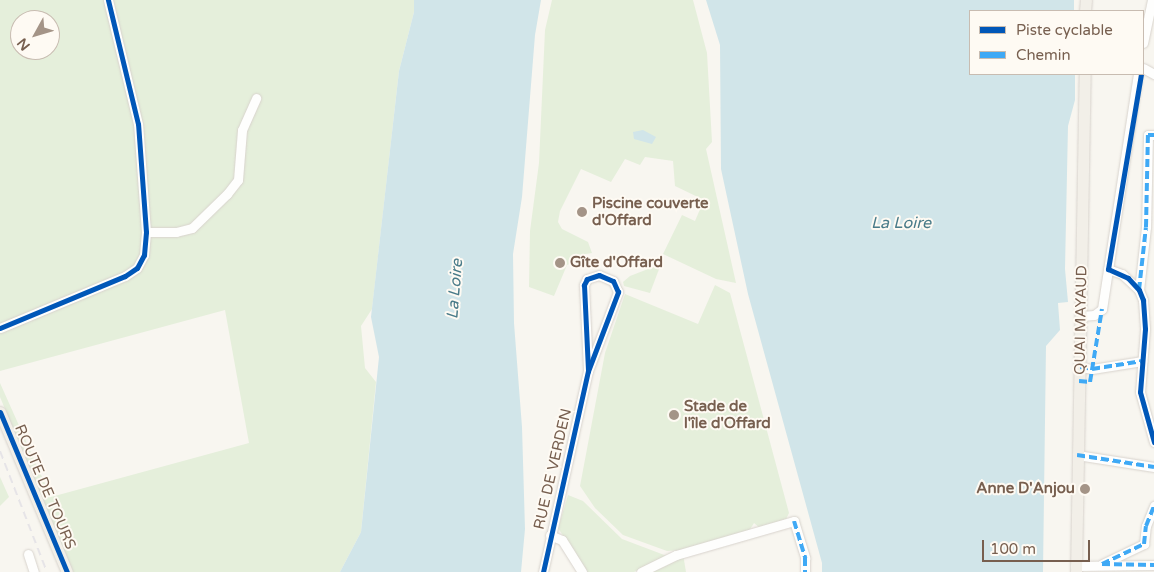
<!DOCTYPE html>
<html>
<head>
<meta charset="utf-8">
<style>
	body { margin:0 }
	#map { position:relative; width:1154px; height:572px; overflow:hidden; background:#f8f6f0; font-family:"Varela Round",sans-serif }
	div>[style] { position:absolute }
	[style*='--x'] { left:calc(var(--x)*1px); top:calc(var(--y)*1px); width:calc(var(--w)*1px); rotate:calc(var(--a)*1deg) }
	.green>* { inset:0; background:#e5efdb }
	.water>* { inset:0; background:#d1e5e9 }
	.roads { filter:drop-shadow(0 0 1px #d8d3cd) drop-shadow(0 0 1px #d8d3cd) }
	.minor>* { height:9px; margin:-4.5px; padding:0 4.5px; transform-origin:4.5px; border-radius:4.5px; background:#fefefd }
	.major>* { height:11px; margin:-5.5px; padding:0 5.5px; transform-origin:5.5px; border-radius:5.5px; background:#f2efe8 }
	.rail>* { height:2px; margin-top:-1px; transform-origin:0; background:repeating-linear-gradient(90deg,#e6e4e7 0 8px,transparent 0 13px) }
	.quiet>* { height:4px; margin-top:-2px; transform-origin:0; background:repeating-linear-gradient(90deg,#3fa9f5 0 8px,transparent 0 12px) }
	.cycleway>* { height:5px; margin:-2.5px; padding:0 2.5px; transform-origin:2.5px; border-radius:2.5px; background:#0057b8 }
	.dots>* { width:14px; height:14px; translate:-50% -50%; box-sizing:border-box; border:2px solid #fefaf3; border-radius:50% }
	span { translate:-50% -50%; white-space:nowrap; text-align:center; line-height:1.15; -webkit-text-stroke:4px #fefaf3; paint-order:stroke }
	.poi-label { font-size:15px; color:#775f4f; font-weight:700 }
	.left { translate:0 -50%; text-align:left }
	.right { translate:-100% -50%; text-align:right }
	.street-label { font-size:15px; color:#775f4f }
	.water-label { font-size:16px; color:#497b89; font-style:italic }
	.legend { position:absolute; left:969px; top:10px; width:175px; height:65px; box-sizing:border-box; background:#fefaf3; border:1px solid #c8bcb1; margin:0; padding:6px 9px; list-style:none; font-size:15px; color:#775f4f }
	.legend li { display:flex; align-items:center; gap:10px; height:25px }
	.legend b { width:25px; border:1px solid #c8bcb1 }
	.north { position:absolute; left:10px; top:10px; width:50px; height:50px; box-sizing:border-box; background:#fefaf3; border:1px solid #c8bcb1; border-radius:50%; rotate:231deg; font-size:14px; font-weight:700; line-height:20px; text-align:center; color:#775f4f }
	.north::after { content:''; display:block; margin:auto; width:18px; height:22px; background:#a49487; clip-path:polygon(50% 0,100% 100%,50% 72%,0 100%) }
	.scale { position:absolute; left:982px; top:540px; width:108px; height:22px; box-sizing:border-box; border:2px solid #775f4f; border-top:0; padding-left:6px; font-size:15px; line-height:18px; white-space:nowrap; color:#775f4f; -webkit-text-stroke:4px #fefaf3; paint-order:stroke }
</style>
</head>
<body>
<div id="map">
	<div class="green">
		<i style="clip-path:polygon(evenodd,0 0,414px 0,414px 12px,399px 71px,372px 309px,361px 326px,365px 368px,376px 382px,361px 532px,340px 572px,73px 572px,0 397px,0 383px,51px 497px,249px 443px,225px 310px,0 371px,0 0,20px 20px,50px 20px,50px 50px,20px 50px,20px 20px)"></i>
		<i style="clip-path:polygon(552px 0,693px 0,707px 53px,712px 142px,706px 149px,736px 283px,716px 279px,663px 254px,682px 215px,695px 221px,704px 200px,675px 186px,673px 161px,645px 157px,640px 165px,625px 159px,611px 182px,581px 169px,560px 211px,558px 222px,562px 229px,588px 242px,592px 253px,580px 255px,581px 259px,567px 265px,554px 296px,529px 287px,530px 231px,539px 163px,545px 30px)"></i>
		<i style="clip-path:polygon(661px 264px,650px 293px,624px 286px,623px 282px,630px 276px)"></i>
		<i style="clip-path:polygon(715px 285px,730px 293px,789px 513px,786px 519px,760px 528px,754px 523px,749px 531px,682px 550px,667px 551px,623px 535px,595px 508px,580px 486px,605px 353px,625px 294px,698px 324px)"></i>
		<i style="clip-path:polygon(0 477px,9px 497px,0 506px)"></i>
		<i style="clip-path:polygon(568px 495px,583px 501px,622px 539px,667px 556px,634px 572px,587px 572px,558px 528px)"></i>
		<i style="clip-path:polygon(683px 554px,686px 572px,648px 572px)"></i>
	</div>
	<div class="water">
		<i style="clip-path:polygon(414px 0,541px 0,535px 35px,522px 197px,513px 254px,514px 323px,522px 427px,525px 529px,521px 572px,340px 572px,361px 532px,379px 357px,371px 317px,399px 71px,414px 12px)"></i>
		<i style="clip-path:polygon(706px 0,1074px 0,1074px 11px,970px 11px,970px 74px,1075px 74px,1075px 100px,1068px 126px,1065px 269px,1068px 302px,1058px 303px,1060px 330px,1046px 346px,1043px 572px,822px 572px,822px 563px,748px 294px,721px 169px,720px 45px)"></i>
		<i style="clip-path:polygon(643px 130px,656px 137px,652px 144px,634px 139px,633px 132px)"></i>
	</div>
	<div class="roads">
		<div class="minor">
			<i style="--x:1143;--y:43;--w:44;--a:-78.2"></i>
			<i style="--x:1143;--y:68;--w:13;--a:29"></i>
			<i style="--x:1154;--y:135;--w:6;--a:180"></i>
			<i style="--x:1148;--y:135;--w:92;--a:91.2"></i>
			<i style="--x:1146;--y:227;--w:63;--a:96.3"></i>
			<i style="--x:1139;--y:290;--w:11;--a:68"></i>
			<i style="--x:1143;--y:300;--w:29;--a:86"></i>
			<i style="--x:1145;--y:329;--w:63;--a:94.5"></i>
			<i style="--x:1140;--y:392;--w:52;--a:74.4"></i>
			<i style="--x:146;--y:232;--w:30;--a:0"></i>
			<i style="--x:176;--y:232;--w:16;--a:-14"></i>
			<i style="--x:192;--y:228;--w:49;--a:-44.2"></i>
			<i style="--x:227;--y:194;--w:18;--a:-52"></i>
			<i style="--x:238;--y:180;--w:50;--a:-85.4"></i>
			<i style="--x:242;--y:130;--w:35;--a:-66"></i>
			<i style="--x:1108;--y:269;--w:15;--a:20"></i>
			<i style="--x:1122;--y:274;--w:23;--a:43"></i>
			<i style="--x:1081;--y:316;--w:13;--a:-4"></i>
			<i style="--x:1094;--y:315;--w:10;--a:-37"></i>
			<i style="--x:1102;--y:309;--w:238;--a:-81.3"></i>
			<i style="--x:0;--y:328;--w:135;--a:-22.6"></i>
			<i style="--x:125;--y:276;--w:14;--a:-34"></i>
			<i style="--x:137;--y:268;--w:15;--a:-62"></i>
			<i style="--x:144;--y:255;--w:23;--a:-85"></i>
			<i style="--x:146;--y:232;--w:108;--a:-94.2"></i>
			<i style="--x:138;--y:124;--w:128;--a:-103.6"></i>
			<i style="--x:1080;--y:367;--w:12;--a:9"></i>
			<i style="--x:1092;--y:369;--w:51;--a:-9.1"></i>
			<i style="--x:1077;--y:455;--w:78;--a:8.9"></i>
			<i style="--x:550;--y:535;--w:13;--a:23"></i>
			<i style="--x:562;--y:540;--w:38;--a:58"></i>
			<i style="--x:28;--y:554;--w:19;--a:72"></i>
			<i style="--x:1102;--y:564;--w:47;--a:-25.5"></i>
			<i style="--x:1144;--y:544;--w:18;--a:-84"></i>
			<i style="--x:1146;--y:526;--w:22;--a:-68"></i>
			<i style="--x:1075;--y:566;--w:79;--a:-0.7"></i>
			<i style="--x:543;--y:572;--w:206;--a:-77.4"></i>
			<i style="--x:588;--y:371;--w:85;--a:-69.2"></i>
			<i style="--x:618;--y:292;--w:12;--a:-114"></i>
			<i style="--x:613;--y:281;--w:15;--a:-157"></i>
			<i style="--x:599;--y:275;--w:13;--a:162"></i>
			<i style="--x:587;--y:279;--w:7;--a:117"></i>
			<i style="--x:584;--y:285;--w:86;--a:87.3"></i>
			<i style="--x:641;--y:572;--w:39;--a:-26"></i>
			<i style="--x:676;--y:555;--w:123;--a:-16.1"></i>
			<i style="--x:794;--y:521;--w:39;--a:73"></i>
			<i style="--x:805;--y:558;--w:14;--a:90"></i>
		</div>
		<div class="major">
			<i style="--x:1085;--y:11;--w:11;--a:-85"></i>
			<i style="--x:0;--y:412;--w:173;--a:67.3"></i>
			<i style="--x:1076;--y:572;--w:498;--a:-89"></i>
		</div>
	</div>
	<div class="rail">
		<i style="--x:0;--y:451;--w:130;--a:68.8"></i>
	</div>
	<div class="quiet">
		<i style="--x:1139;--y:290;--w:63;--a:-83.7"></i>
		<i style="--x:1146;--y:227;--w:92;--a:-88.8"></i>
		<i style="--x:1148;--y:135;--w:6;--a:0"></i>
		<i style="--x:1080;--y:367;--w:12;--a:9"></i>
		<i style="--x:1092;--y:369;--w:51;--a:-9.1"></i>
		<i style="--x:1079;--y:381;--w:11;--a:5"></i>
		<i style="--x:1090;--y:382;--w:74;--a:-80.7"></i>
		<i style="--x:1077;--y:455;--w:78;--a:8.9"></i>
		<i style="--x:794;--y:521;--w:39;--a:73"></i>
		<i style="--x:805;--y:558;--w:14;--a:90"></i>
		<i style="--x:1102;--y:564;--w:47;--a:-25.5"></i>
		<i style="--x:1144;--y:544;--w:18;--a:-84"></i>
		<i style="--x:1146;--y:526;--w:22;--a:-68"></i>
		<i style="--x:1102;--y:564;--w:52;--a:1.1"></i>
	</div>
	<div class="cycleway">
		<i style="--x:1141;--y:74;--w:198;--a:99.6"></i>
		<i style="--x:1108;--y:269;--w:22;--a:24"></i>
		<i style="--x:1128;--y:278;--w:16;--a:47"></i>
		<i style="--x:1139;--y:290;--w:11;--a:68"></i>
		<i style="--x:1143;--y:300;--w:29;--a:86"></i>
		<i style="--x:1145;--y:329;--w:63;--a:94.5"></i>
		<i style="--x:1140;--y:392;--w:52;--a:74.4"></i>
		<i style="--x:0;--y:328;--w:135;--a:-22.6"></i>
		<i style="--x:125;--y:276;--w:14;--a:-34"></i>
		<i style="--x:137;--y:268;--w:15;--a:-62"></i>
		<i style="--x:144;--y:255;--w:23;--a:-85"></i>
		<i style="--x:146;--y:232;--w:108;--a:-94.2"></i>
		<i style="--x:138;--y:124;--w:128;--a:-103.6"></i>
		<i style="--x:0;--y:412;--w:173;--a:67.3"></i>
		<i style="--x:543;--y:572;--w:206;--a:-77.4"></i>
		<i style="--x:588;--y:371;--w:85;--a:-69.2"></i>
		<i style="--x:618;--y:292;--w:12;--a:-114"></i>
		<i style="--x:613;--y:281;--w:15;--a:-157"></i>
		<i style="--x:599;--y:275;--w:13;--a:162"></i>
		<i style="--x:587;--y:279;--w:7;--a:117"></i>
		<i style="--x:584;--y:285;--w:86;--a:87.3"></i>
	</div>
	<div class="dots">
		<i style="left:582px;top:212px;background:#a49487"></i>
		<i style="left:560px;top:263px;background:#a49487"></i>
		<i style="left:674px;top:415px;background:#a49487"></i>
		<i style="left:1085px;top:489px;background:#a49487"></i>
	</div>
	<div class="poi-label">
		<span class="left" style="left:592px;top:212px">Piscine couverte<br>d'Offard</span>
		<span class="left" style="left:570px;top:263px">Gîte d'Offard</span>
		<span class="left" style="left:684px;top:415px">Stade de<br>l'île d'Offard</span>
		<span class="right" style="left:1075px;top:489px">Anne D'Anjou</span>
	</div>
	<div class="street-label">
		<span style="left:1081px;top:320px;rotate:-89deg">QUAI MAYAUD</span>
		<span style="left:553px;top:469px;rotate:-77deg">RUE DE VERDEN</span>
		<span style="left:45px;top:487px;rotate:67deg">ROUTE DE TOURS</span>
	</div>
	<div class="water-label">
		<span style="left:901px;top:223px">La Loire</span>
		<span style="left:455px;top:289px;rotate:-85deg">La Loire</span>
	</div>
	<ul class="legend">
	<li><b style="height:6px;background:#0057b8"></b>Piste cyclable</li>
	<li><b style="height:6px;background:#3fa9f5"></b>Chemin</li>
	</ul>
	<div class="north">N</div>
	<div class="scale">100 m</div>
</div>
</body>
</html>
